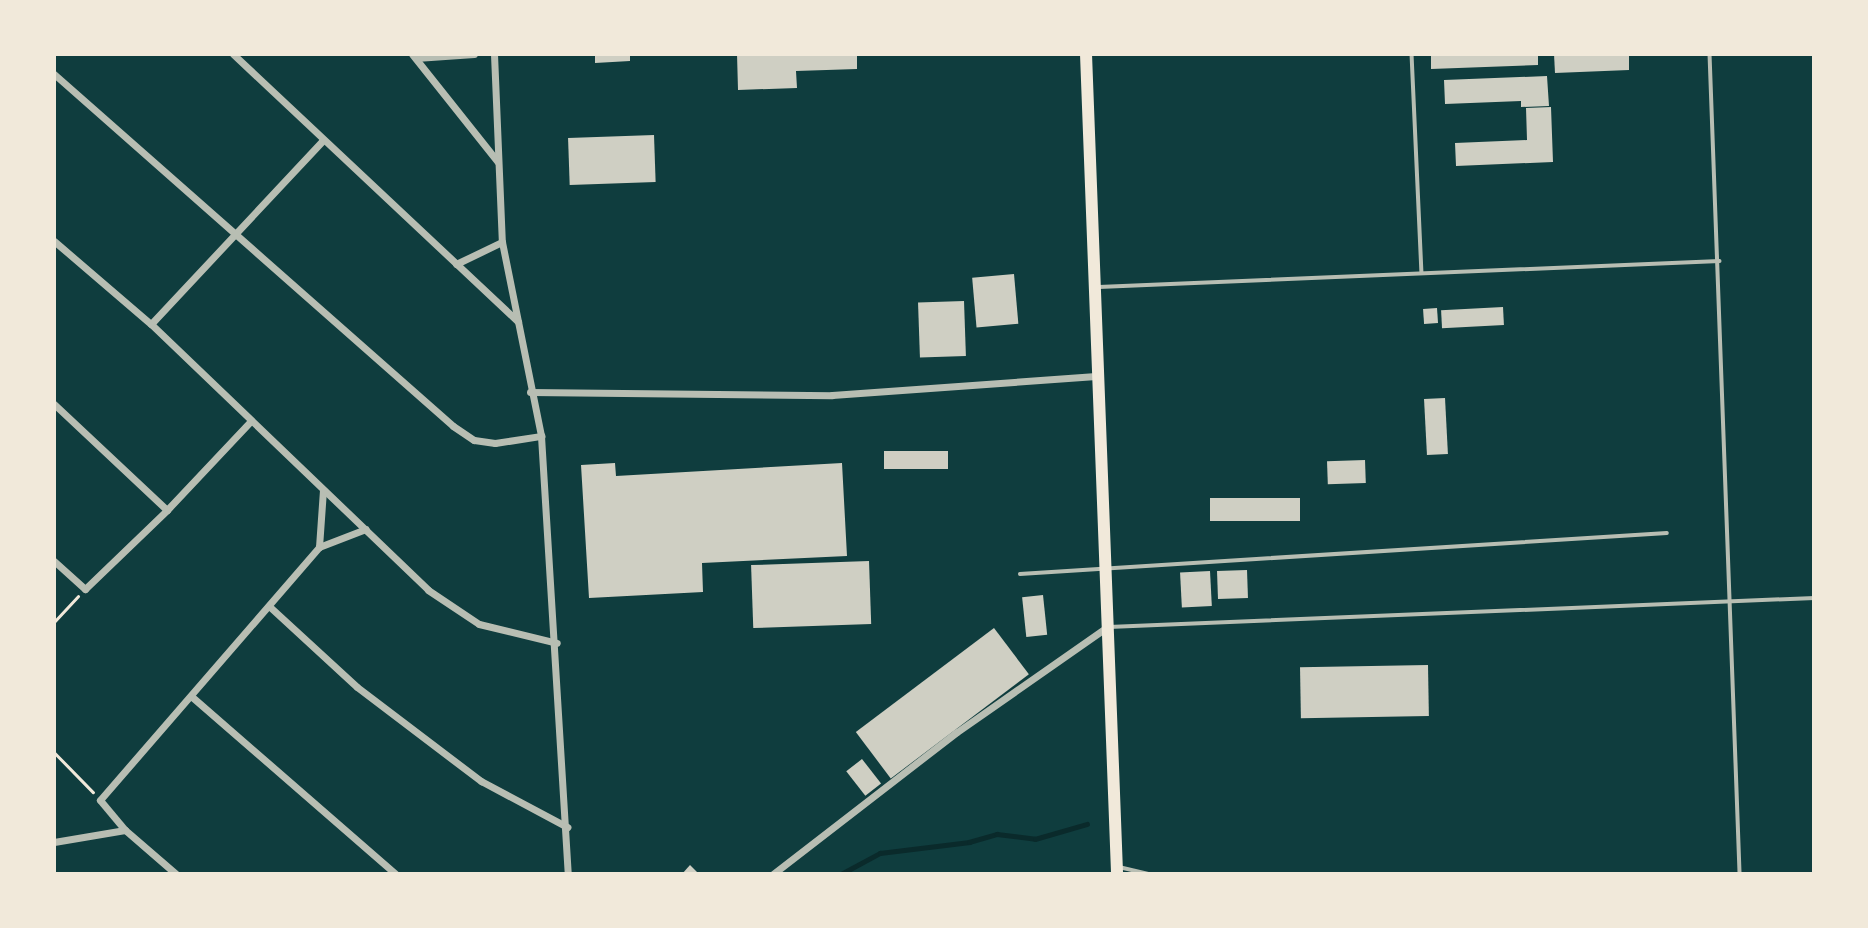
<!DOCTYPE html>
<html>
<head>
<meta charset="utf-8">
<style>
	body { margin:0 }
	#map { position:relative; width:1868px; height:928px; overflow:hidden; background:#0f3d3e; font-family:Inter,sans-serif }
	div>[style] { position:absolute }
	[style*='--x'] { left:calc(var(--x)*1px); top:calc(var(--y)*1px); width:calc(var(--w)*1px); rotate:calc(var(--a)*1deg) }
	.stream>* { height:4.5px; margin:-2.25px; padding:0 2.25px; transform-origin:2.25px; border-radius:2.25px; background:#0a2a2b }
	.building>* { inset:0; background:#cfcfc3; transform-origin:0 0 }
	.path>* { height:2.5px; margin:-1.25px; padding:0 1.25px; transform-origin:1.25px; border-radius:1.25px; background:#f1e9da }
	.service>* { height:3.5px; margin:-1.75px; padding:0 1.75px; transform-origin:1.75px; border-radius:1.75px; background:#b8beb3 }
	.minor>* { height:7px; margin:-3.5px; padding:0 3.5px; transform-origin:3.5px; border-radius:3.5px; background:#b8beb3 }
	.trunk>* { height:12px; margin:-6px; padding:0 6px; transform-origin:6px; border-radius:6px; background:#f1e9da }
	span { translate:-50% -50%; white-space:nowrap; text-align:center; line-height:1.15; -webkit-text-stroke:7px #f1e9da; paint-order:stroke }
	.frame { position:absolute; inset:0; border:56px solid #f1e9da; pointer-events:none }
</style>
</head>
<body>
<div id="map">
	<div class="stream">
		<i style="--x:841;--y:874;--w:44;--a:-28.3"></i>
		<i style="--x:880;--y:853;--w:90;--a:-7"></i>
		<i style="--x:969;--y:842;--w:29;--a:-16"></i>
		<i style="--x:997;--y:834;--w:38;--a:7"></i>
		<i style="--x:1035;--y:839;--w:54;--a:-16.1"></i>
	</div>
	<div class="building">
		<i style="clip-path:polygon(595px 54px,630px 54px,630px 61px,595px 63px)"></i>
		<i style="clip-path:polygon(737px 54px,857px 54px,857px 69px,796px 71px,797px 88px,738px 90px)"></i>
		<i style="clip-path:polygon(1431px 54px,1538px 54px,1538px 65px,1431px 69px)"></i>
		<i style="clip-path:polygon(1554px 54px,1629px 54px,1629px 70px,1555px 73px)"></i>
		<i style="clip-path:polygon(1547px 76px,1549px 106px,1521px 107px,1521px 101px,1445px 104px,1444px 80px)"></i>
		<i style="clip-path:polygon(1551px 107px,1553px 162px,1456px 166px,1455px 143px,1527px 140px,1526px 108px)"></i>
		<i style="left:654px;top:135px;width:47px;height:86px;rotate:88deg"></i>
		<i style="left:1014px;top:274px;width:50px;height:42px;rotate:85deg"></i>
		<i style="left:964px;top:301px;width:55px;height:46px;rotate:88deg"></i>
		<i style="left:1503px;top:307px;width:18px;height:62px;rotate:87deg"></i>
		<i style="left:1437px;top:308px;width:15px;height:14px;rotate:86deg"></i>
		<i style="left:1445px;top:398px;width:56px;height:21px;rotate:87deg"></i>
		<i style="left:948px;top:451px;width:18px;height:64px;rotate:90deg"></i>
		<i style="left:1365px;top:460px;width:23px;height:38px;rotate:88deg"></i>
		<i style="clip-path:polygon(615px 463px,616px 476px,842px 463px,847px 556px,702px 563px,703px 592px,589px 598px,581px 465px)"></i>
		<i style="left:1300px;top:498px;width:23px;height:90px;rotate:90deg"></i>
		<i style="left:869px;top:561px;width:63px;height:118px;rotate:88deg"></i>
		<i style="left:1247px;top:570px;width:28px;height:30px;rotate:88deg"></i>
		<i style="left:1210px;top:571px;width:35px;height:30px;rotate:87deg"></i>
		<i style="left:1043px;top:595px;width:40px;height:21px;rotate:84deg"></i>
		<i style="left:994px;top:628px;width:58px;height:173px;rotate:53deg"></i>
		<i style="left:1428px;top:665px;width:51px;height:128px;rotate:89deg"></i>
		<i style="left:862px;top:759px;width:31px;height:20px;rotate:52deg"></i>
		<i style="clip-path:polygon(690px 865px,699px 874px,682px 874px)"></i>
	</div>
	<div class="path">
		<i style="--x:54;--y:622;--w:35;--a:-47"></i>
		<i style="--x:54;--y:752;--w:56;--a:45.7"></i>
	</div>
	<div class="service">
		<i style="--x:1412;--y:54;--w:218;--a:87.4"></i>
		<i style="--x:1710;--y:54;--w:821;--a:87.9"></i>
		<i style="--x:1099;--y:287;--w:621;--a:-2.4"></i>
		<i style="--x:1020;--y:574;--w:648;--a:-3.63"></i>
		<i style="--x:1109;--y:627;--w:706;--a:-2.36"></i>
		<i style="--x:1119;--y:867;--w:31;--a:13"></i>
	</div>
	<div class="minor">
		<i style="--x:233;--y:54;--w:391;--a:43.2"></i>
		<i style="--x:412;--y:54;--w:138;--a:51.5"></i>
		<i style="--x:494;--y:54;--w:188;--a:87.6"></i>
		<i style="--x:502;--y:242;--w:198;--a:78.6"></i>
		<i style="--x:541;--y:436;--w:439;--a:86.5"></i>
		<i style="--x:416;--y:58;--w:58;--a:-3.9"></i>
		<i style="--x:54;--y:74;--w:532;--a:41.42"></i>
		<i style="--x:453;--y:426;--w:25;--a:34"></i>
		<i style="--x:474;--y:440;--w:21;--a:8"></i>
		<i style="--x:495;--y:443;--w:47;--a:-8.7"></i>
		<i style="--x:54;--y:241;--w:128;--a:40.6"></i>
		<i style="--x:151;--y:324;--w:384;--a:43.8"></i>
		<i style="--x:428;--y:590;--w:61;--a:33.7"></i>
		<i style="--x:479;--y:624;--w:80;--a:13.7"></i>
		<i style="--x:456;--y:264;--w:51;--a:-25.6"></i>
		<i style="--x:151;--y:324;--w:252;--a:-46.9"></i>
		<i style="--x:530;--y:392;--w:302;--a:0.6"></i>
		<i style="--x:832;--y:395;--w:268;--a:-4.1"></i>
		<i style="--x:54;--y:404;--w:155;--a:43.2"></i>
		<i style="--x:319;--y:547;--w:57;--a:-86"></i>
		<i style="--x:54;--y:561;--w:42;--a:42.1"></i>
		<i style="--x:85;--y:589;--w:114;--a:-43.9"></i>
		<i style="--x:167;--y:510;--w:120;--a:-46.7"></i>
		<i style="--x:270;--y:607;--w:118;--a:42.6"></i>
		<i style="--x:357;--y:687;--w:156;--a:37.2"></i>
		<i style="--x:481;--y:781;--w:98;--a:28.1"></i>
		<i style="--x:191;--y:696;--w:271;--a:41"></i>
		<i style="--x:54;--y:842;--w:72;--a:-9.6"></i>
		<i style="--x:176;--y:874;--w:67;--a:-139.2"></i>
		<i style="--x:125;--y:830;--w:39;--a:-130"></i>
		<i style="--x:100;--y:800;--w:335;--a:-49.1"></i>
		<i style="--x:319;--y:547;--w:50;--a:-21"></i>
		<i style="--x:773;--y:874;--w:232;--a:-37.7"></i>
		<i style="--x:957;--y:732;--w:183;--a:-35"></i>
	</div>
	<div class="trunk">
		<i style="--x:1086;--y:54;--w:821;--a:87.83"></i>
	</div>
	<div class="frame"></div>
</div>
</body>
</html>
